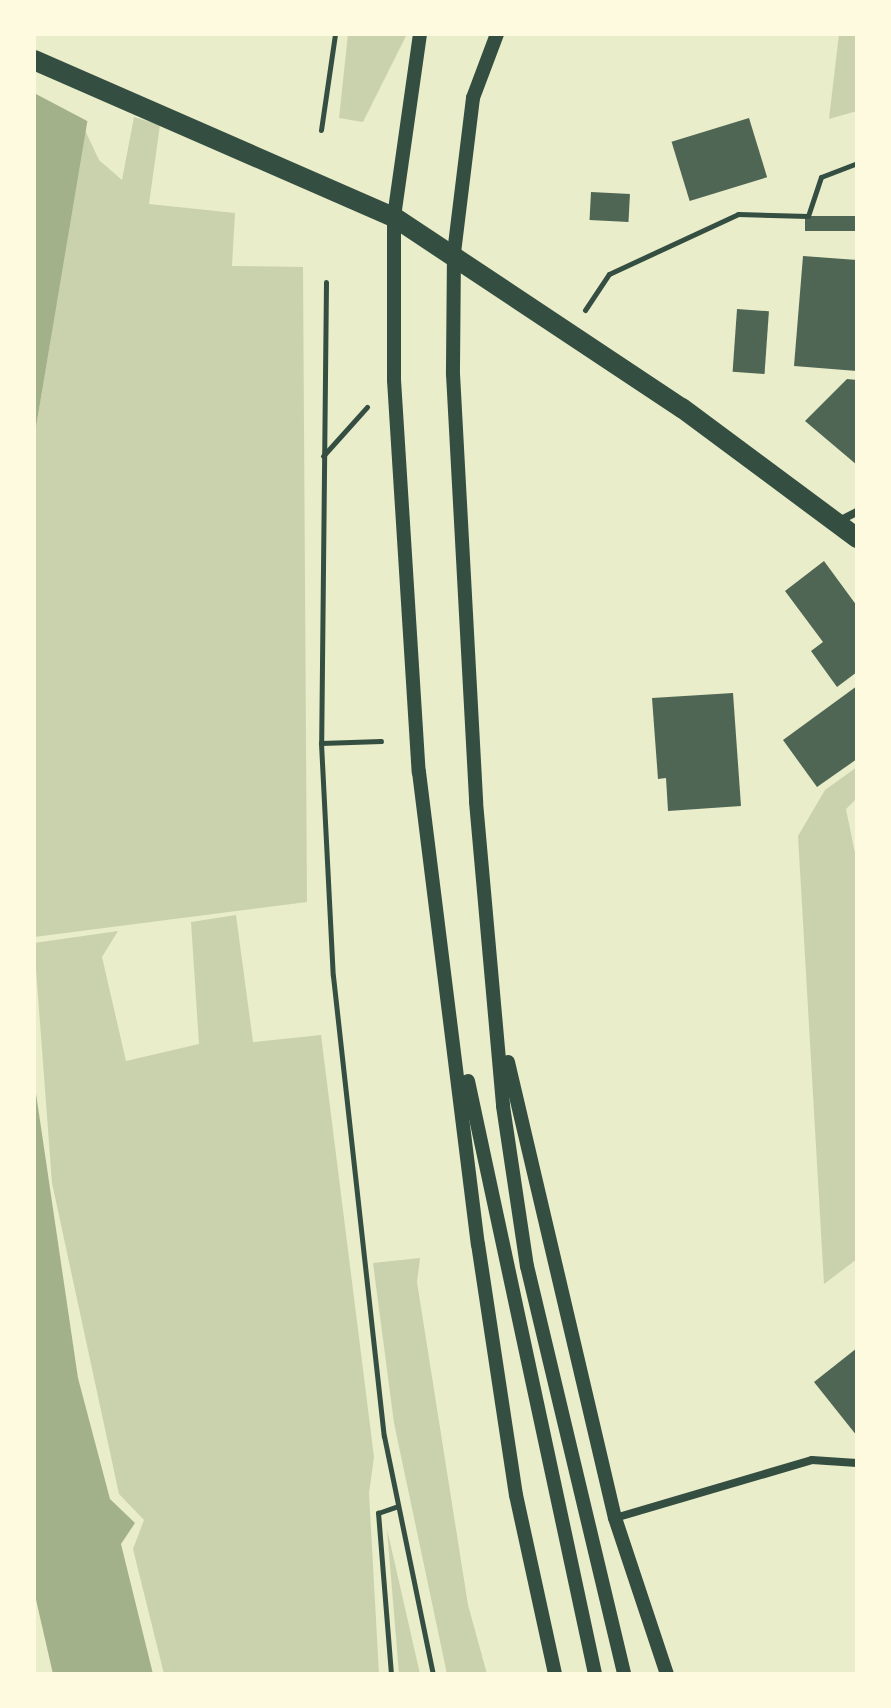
<!DOCTYPE html>
<html>
<head>
<meta charset="utf-8">
<style>
	body { margin:0 }
	#map { position:relative; width:891px; height:1708px; overflow:hidden; background:#e9edc9; font-family:"Alegreya Sans",sans-serif }
	div>[style] { position:absolute }
	[style*='--x'] { left:calc(var(--x)*1px); top:calc(var(--y)*1px); width:calc(var(--w)*1px); rotate:calc(var(--a)*1deg) }
	.green>* { inset:0; background:#cad2ad }
	.water>* { inset:0; background:#a3b18a }
	.pier>* { inset:0; background:#e9edc9 }
	.building>* { inset:0; background:#4f6655; transform-origin:0 0 }
	.path>* { height:5px; margin:-2.5px; padding:0 2.5px; transform-origin:2.5px; border-radius:2.5px; background:#344e41 }
	.minor>* { height:8px; margin:-4px; padding:0 4px; transform-origin:4px; border-radius:4px; background:#344e41 }
	.tertiary>* { height:14px; margin:-7px; padding:0 7px; transform-origin:7px; border-radius:7px; background:#344e41 }
	.primary>* { height:20px; margin:-10px; padding:0 10px; transform-origin:10px; border-radius:10px; background:#344e41 }
	span { translate:-50% -50%; white-space:nowrap; text-align:center; line-height:1.15; -webkit-text-stroke:7px #fefae0; paint-order:stroke }
	.frame { position:absolute; inset:0; border:36px solid #fefae0; pointer-events:none }
</style>
</head>
<body>
<div id="map">
	<div class="green">
		<i style="clip-path:polygon(348px 34px,407px 34px,363px 122px,339px 118px)"></i>
		<i style="clip-path:polygon(839px 34px,857px 34px,857px 111px,829px 119px)"></i>
		<i style="clip-path:polygon(134px 117px,160px 125px,149px 204px,235px 213px,232px 266px,303px 267px,307px 902px,34px 937px,34px 439px,85px 130px,99px 160px,122px 180px)"></i>
		<i style="clip-path:polygon(857px 767px,857px 798px,846px 809px,857px 863px,857px 1259px,824px 1284px,798px 836px,825px 790px)"></i>
		<i style="clip-path:polygon(236px 915px,253px 1042px,321px 1035px,374px 1457px,369px 1493px,379px 1674px,164px 1674px,133px 1549px,144px 1520px,119px 1494px,52px 1183px,34px 943px,118px 931px,102px 957px,126px 1061px,199px 1044px,191px 922px)"></i>
		<i style="clip-path:polygon(420px 1258px,417px 1282px,468px 1605px,487px 1674px,447px 1674px,394px 1423px,373px 1263px)"></i>
		<i style="clip-path:polygon(387px 1529px,420px 1674px,399px 1674px)"></i>
	</div>
	<div class="water">
		<i style="clip-path:polygon(34px 34px,102px 34px,34px 439px)"></i>
		<i style="clip-path:polygon(34px 1080px,78px 1378px,110px 1499px,135px 1523px,121px 1544px,153px 1674px,53px 1674px,34px 1591px)"></i>
	</div>
	<div class="pier">
		<i style="clip-path:polygon(34px 34px,106px 34px,91px 123px,34px 93px)"></i>
	</div>
	<div class="building">
		<i style="left:749px;top:118px;width:62px;height:81px;rotate:73deg"></i>
		<i style="left:591px;top:192px;width:39px;height:28px;rotate:3deg"></i>
		<i style="left:857px;top:216px;width:15px;height:52px;rotate:90deg"></i>
		<i style="clip-path:polygon(803px 256px,857px 260px,857px 371px,794px 366px)"></i>
		<i style="left:737px;top:309px;width:32px;height:63px;rotate:4deg"></i>
		<i style="clip-path:polygon(847px 379px,857px 380px,857px 465px,805px 421px)"></i>
		<i style="clip-path:polygon(824px 561px,857px 606px,857px 672px,837px 687px,811px 651px,823px 642px,785px 591px)"></i>
		<i style="clip-path:polygon(857px 686px,857px 759px,817px 787px,783px 740px)"></i>
		<i style="clip-path:polygon(733px 693px,741px 806px,668px 811px,666px 778px,658px 779px,652px 698px)"></i>
		<i style="clip-path:polygon(857px 1348px,857px 1436px,814px 1382px)"></i>
	</div>
	<div class="path">
		<i style="--x:321;--y:130;--w:97;--a:-81.7"></i>
		<i style="--x:326;--y:282;--w:461;--a:90.6"></i>
		<i style="--x:321;--y:743;--w:233;--a:87.1"></i>
		<i style="--x:333;--y:976;--w:463;--a:83.7"></i>
		<i style="--x:384;--y:1436;--w:243;--a:78.4"></i>
		<i style="--x:585;--y:310;--w:43;--a:-56.3"></i>
		<i style="--x:609;--y:274;--w:142;--a:-24.9"></i>
		<i style="--x:738;--y:214;--w:70;--a:1.6"></i>
		<i style="--x:808;--y:216;--w:41;--a:-71.6"></i>
		<i style="--x:821;--y:177;--w:39;--a:-21"></i>
		<i style="--x:323;--y:456;--w:66;--a:-48.1"></i>
		<i style="--x:321;--y:743;--w:60;--a:-1.9"></i>
		<i style="--x:391;--y:1674;--w:162;--a:-94.6"></i>
		<i style="--x:378;--y:1513;--w:21;--a:-19"></i>
	</div>
	<div class="minor">
		<i style="--x:837;--y:522;--w:22;--a:-27"></i>
		<i style="--x:615;--y:1518;--w:205;--a:-16.4"></i>
		<i style="--x:812;--y:1460;--w:45;--a:3.8"></i>
	</div>
	<div class="tertiary">
		<i style="--x:420;--y:34;--w:185;--a:98.1"></i>
		<i style="--x:394;--y:217;--w:163;--a:90"></i>
		<i style="--x:394;--y:380;--w:393;--a:86.4"></i>
		<i style="--x:419;--y:772;--w:476;--a:82.9"></i>
		<i style="--x:478;--y:1244;--w:254;--a:81.4"></i>
		<i style="--x:516;--y:1495;--w:183;--a:77.7"></i>
		<i style="--x:497;--y:34;--w:68;--a:110.6"></i>
		<i style="--x:473;--y:98;--w:155;--a:97"></i>
		<i style="--x:454;--y:252;--w:122;--a:90.5"></i>
		<i style="--x:453;--y:374;--w:429;--a:86.9"></i>
		<i style="--x:476;--y:802;--w:305;--a:84.9"></i>
		<i style="--x:503;--y:1106;--w:162;--a:81.5"></i>
		<i style="--x:527;--y:1266;--w:419;--a:76.6"></i>
		<i style="--x:508;--y:1062;--w:468;--a:76.8"></i>
		<i style="--x:615;--y:1518;--w:164;--a:71.6"></i>
		<i style="--x:468;--y:1081;--w:606;--a:77.91"></i>
	</div>
	<div class="primary">
		<i style="--x:34;--y:60;--w:393;--a:23.6"></i>
		<i style="--x:394;--y:217;--w:346;--a:33.6"></i>
		<i style="--x:682;--y:408;--w:218;--a:36.6"></i>
	</div>
	<div class="frame"></div>
</div>
</body>
</html>
